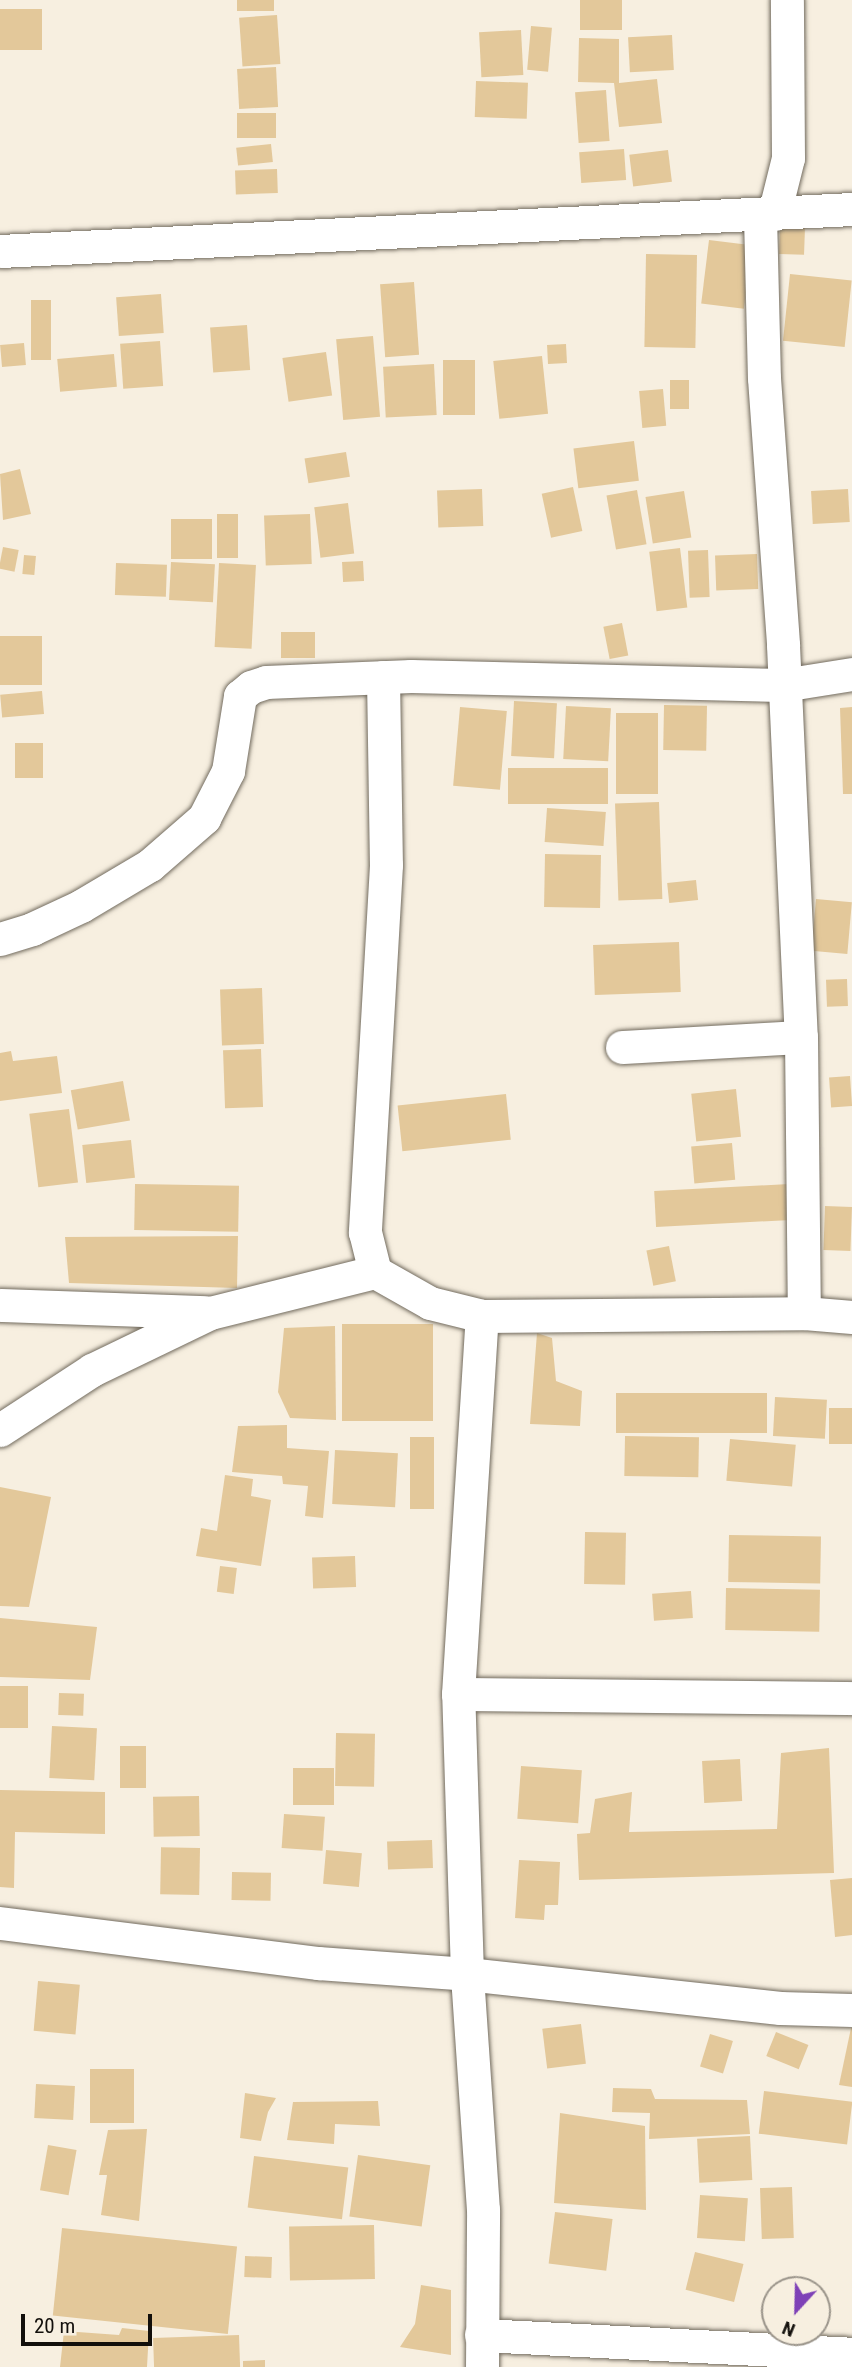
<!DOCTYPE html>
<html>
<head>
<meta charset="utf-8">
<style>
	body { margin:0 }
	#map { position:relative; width:852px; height:2367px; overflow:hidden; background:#f7efe0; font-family:"Roboto Condensed",sans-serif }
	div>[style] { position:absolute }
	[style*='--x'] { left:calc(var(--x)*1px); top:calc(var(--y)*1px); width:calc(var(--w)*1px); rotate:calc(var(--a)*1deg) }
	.building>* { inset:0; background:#e3c89a; transform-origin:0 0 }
	.roads { filter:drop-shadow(0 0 2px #726b5e) drop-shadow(0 0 2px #726b5e) }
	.minor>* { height:33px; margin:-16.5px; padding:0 16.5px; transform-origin:16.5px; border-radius:16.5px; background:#fff }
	span { translate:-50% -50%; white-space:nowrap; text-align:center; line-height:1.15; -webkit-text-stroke:6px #f7efe0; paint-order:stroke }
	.north { position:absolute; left:761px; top:2276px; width:70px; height:70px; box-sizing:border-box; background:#f7efe0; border:2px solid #9b958b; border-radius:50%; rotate:202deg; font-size:19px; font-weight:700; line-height:28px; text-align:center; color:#120f0b }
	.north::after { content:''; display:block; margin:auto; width:24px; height:32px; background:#7e41b7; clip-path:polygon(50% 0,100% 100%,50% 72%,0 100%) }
	.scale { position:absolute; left:21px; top:2314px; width:131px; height:32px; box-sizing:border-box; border:4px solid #120f0b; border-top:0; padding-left:9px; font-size:21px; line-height:24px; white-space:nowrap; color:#120f0b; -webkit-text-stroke:5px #f7efe0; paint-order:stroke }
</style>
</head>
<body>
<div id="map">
	<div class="building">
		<i style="left:237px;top:0;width:37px;height:11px"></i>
		<i style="left:580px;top:0;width:42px;height:30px"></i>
		<i style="left:0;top:9px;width:42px;height:41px"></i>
		<i style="left:277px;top:15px;width:49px;height:38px;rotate:86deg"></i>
		<i style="left:531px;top:26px;width:21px;height:44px;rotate:5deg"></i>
		<i style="left:521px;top:30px;width:45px;height:42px;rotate:87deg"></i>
		<i style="left:672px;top:35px;width:35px;height:44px;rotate:87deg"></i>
		<i style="clip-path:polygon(579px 38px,619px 39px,619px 83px,657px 79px,662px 123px,619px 127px,614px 83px,578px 82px)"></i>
		<i style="left:276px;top:67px;width:40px;height:39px;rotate:87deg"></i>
		<i style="left:476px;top:81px;width:52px;height:36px;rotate:2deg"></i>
		<i style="left:606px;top:90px;width:51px;height:31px;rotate:86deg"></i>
		<i style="left:276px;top:113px;width:25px;height:39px;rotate:90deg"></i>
		<i style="left:271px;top:144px;width:18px;height:35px;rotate:84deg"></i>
		<i style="left:624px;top:149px;width:31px;height:45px;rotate:86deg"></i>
		<i style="left:668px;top:150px;width:32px;height:39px;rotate:83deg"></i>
		<i style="left:277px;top:169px;width:24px;height:42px;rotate:88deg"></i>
		<i style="left:780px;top:227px;width:25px;height:27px;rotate:2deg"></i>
		<i style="left:709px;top:240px;width:43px;height:64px;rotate:7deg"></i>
		<i style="left:646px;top:254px;width:51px;height:93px;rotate:1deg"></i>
		<i style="left:790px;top:274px;width:62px;height:67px;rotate:6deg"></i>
		<i style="left:414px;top:282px;width:73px;height:34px;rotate:86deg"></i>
		<i style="left:161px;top:294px;width:39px;height:45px;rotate:86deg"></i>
		<i style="left:31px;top:300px;width:20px;height:60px"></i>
		<i style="left:247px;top:325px;width:45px;height:37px;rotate:86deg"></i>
		<i style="left:373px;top:336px;width:81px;height:37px;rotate:85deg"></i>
		<i style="left:160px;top:341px;width:45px;height:40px;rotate:86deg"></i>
		<i style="left:24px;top:343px;width:22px;height:24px;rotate:85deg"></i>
		<i style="left:566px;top:344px;width:19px;height:19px;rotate:87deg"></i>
		<i style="left:326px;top:352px;width:44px;height:44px;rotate:82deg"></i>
		<i style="left:114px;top:354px;width:33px;height:57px;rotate:85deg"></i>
		<i style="left:542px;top:356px;width:58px;height:49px;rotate:84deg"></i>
		<i style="left:443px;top:360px;width:32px;height:55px"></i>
		<i style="left:434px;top:364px;width:51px;height:51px;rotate:87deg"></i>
		<i style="left:670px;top:380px;width:19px;height:29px"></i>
		<i style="left:663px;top:389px;width:37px;height:24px;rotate:85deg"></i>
		<i style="left:634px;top:441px;width:40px;height:61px;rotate:83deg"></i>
		<i style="left:346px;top:452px;width:25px;height:42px;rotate:81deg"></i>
		<i style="clip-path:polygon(20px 469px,31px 514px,3px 520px,0 474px)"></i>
		<i style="left:573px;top:487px;width:45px;height:32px;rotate:78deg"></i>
		<i style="left:482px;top:489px;width:37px;height:45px;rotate:88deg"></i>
		<i style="left:848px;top:489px;width:33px;height:37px;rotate:87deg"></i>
		<i style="left:637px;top:490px;width:55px;height:31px;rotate:80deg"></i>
		<i style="left:684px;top:491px;width:47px;height:39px;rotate:81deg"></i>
		<i style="left:348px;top:503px;width:51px;height:34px;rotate:83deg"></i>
		<i style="left:217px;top:514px;width:21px;height:44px"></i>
		<i style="left:310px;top:514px;width:50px;height:46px;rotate:88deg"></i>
		<i style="left:171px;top:519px;width:41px;height:40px"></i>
		<i style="left:3px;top:547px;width:16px;height:22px;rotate:11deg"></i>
		<i style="left:680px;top:548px;width:60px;height:31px;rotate:83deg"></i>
		<i style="left:708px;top:550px;width:47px;height:20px;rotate:88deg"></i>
		<i style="left:757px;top:554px;width:35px;height:42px;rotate:88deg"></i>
		<i style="left:24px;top:555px;width:12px;height:19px;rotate:5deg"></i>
		<i style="left:363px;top:561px;width:20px;height:21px;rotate:87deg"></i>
		<i style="left:171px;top:562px;width:44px;height:38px;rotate:3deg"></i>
		<i style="left:116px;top:563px;width:51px;height:32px;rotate:2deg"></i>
		<i style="left:219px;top:563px;width:37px;height:84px;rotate:3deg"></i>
		<i style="left:622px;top:623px;width:33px;height:19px;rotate:79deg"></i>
		<i style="left:281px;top:632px;width:34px;height:26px"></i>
		<i style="left:0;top:636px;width:42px;height:49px"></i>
		<i style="left:42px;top:691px;width:23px;height:42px;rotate:85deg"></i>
		<i style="left:514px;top:701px;width:43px;height:55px;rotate:3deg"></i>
		<i style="left:664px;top:705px;width:43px;height:45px;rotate:1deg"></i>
		<i style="left:566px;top:706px;width:45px;height:53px;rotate:3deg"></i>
		<i style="left:460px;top:707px;width:47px;height:79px;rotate:5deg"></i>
		<i style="clip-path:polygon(852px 707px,852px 794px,843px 794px,840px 708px)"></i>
		<i style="left:616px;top:713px;width:42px;height:81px"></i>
		<i style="left:15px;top:743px;width:28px;height:35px"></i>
		<i style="left:608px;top:768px;width:36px;height:100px;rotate:90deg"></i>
		<i style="left:659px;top:802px;width:97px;height:44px;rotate:88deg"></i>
		<i style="left:547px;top:808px;width:59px;height:34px;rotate:4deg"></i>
		<i style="left:545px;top:854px;width:56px;height:53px;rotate:1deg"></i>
		<i style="left:696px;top:880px;width:20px;height:29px;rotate:84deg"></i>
		<i style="left:816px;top:899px;width:36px;height:52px;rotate:5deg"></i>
		<i style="left:679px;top:942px;width:50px;height:86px;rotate:88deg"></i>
		<i style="left:847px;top:979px;width:27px;height:21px;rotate:88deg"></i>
		<i style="left:262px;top:988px;width:56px;height:42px;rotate:88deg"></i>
		<i style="left:261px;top:1049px;width:58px;height:38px;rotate:88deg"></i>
		<i style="clip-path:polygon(11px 1051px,13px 1061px,57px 1056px,62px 1093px,0 1101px,0 1053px)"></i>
		<i style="left:850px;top:1076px;width:30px;height:21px;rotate:86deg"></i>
		<i style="left:123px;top:1081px;width:40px;height:53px;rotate:80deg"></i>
		<i style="left:736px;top:1089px;width:48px;height:45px;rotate:84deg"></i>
		<i style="left:506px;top:1094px;width:46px;height:109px;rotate:84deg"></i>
		<i style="left:69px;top:1109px;width:74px;height:40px;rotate:83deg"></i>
		<i style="left:131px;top:1140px;width:38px;height:49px;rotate:84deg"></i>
		<i style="left:732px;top:1143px;width:37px;height:41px;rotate:85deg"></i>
		<i style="left:135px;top:1184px;width:104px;height:46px;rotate:1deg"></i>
		<i style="left:789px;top:1184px;width:36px;height:135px;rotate:87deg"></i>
		<i style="left:825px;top:1206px;width:27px;height:44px;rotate:2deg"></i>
		<i style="clip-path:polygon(238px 1236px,237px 1288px,69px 1283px,65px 1237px)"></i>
		<i style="left:669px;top:1246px;width:36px;height:23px;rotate:79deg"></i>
		<i style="left:342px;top:1324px;width:91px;height:97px"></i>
		<i style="clip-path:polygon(335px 1326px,336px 1420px,290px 1418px,278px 1392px,284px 1328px)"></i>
		<i style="clip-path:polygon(537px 1333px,552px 1338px,556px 1381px,582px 1391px,580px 1426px,530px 1424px)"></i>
		<i style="left:767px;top:1393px;width:40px;height:151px;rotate:90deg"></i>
		<i style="left:775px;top:1397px;width:52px;height:39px;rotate:3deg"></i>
		<i style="left:829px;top:1408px;width:23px;height:36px"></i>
		<i style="clip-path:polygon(287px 1425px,287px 1448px,329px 1451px,323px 1518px,305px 1516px,308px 1486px,283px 1484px,282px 1476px,232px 1472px,238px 1426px)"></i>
		<i style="left:625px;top:1436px;width:74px;height:40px;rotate:1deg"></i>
		<i style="left:434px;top:1437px;width:72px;height:24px;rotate:90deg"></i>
		<i style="left:730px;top:1439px;width:66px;height:42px;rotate:5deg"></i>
		<i style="left:335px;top:1450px;width:63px;height:54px;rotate:3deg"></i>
		<i style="clip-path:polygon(225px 1475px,253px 1479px,251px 1496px,271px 1500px,261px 1566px,196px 1556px,201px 1528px,217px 1531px)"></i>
		<i style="clip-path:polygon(0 1487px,51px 1497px,29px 1607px,0 1606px)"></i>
		<i style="left:585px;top:1532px;width:41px;height:52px;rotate:1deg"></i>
		<i style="left:729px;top:1535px;width:92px;height:47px;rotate:1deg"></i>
		<i style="left:355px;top:1556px;width:31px;height:43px;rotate:88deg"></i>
		<i style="left:220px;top:1566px;width:17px;height:26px;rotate:7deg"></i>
		<i style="left:726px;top:1588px;width:94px;height:42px;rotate:1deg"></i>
		<i style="left:691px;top:1591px;width:27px;height:39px;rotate:86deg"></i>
		<i style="clip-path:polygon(0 1618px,97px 1627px,90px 1680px,0 1677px)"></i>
		<i style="left:0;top:1686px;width:28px;height:42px"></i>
		<i style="left:59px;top:1693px;width:25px;height:22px;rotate:2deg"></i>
		<i style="left:52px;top:1726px;width:45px;height:52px;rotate:3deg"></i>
		<i style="left:336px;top:1733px;width:39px;height:53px;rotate:1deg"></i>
		<i style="left:120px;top:1746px;width:26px;height:42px"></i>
		<i style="clip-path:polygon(829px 1748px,834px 1873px,579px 1880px,577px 1834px,590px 1833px,595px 1799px,632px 1792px,629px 1832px,777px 1829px,781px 1753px)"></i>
		<i style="left:740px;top:1759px;width:42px;height:38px;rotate:87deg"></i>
		<i style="left:521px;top:1766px;width:61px;height:53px;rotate:4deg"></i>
		<i style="left:293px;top:1768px;width:41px;height:37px"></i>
		<i style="clip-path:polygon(0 1790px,105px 1792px,105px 1834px,15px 1832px,14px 1888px,0 1887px)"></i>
		<i style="left:199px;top:1796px;width:40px;height:46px;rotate:89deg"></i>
		<i style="left:284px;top:1814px;width:41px;height:34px;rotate:4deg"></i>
		<i style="left:432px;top:1840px;width:28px;height:45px;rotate:88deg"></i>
		<i style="left:200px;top:1848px;width:47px;height:39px;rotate:91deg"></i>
		<i style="left:326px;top:1850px;width:36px;height:34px;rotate:5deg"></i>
		<i style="clip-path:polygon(519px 1860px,560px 1862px,558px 1905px,545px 1905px,544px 1920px,515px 1918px)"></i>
		<i style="left:232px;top:1872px;width:39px;height:28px;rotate:1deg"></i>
		<i style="clip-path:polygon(852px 1878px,852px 1935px,835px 1937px,830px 1880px)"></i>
		<i style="left:38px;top:1981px;width:42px;height:50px;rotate:5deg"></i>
		<i style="left:581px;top:2024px;width:40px;height:39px;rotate:83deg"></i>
		<i style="clip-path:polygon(851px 2028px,852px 2028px,852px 2087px,839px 2085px)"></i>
		<i style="left:776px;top:2032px;width:35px;height:26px;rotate:22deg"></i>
		<i style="left:710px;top:2034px;width:24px;height:34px;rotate:17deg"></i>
		<i style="left:134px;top:2069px;width:54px;height:44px;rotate:90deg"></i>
		<i style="left:36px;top:2084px;width:39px;height:34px;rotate:3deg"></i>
		<i style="clip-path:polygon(613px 2088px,651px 2089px,655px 2099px,747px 2100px,750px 2134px,649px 2139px,650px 2113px,612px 2112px)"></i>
		<i style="left:764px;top:2091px;width:89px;height:43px;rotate:7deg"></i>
		<i style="clip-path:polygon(245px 2093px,276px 2098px,268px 2112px,261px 2141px,240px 2138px)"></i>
		<i style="clip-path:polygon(378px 2101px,380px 2126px,335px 2124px,334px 2144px,287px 2140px,293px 2102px)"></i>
		<i style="clip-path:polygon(560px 2113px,645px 2126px,646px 2210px,554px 2203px)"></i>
		<i style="clip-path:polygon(147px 2129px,139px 2221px,101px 2215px,107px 2175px,99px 2175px,108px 2130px)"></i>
		<i style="left:750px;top:2136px;width:44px;height:53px;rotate:87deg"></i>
		<i style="left:48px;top:2145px;width:29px;height:46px;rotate:10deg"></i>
		<i style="left:358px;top:2155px;width:73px;height:62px;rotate:8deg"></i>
		<i style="left:254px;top:2156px;width:95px;height:52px;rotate:7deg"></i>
		<i style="left:792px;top:2187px;width:51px;height:32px;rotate:88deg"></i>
		<i style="left:700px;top:2195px;width:48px;height:43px;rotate:4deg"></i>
		<i style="left:555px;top:2212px;width:58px;height:52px;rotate:7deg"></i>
		<i style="left:374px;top:2225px;width:54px;height:85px;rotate:89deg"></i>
		<i style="left:62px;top:2228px;width:176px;height:88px;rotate:6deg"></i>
		<i style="left:695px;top:2252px;width:50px;height:39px;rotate:14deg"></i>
		<i style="left:245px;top:2256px;width:27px;height:21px;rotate:2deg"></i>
		<i style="clip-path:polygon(421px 2285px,451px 2290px,451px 2355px,400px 2347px,415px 2324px)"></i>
		<i style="clip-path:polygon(122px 2328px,149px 2331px,147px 2367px,60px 2367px,64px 2331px,119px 2335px)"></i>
		<i style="left:239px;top:2335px;width:32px;height:86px;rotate:88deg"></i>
		<i style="clip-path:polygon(265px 2360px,265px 2367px,243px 2367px,243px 2361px)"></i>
	</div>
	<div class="roads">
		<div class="minor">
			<i style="--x:774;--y:214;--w:58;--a:-76"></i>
			<i style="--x:788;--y:158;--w:158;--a:-90.4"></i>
			<i style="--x:760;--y:216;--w:162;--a:88.6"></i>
			<i style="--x:764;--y:378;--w:268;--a:85.9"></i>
			<i style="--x:783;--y:645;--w:392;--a:87.4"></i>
			<i style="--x:801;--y:1037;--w:276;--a:89.4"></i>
			<i style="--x:0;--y:251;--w:853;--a:-2.82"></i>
			<i style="--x:383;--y:677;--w:188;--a:89.1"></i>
			<i style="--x:386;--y:865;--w:368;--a:93.3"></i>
			<i style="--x:365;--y:1232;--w:41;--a:76"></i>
			<i style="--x:375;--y:1272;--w:63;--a:29.4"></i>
			<i style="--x:430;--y:1303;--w:54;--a:14"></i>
			<i style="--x:0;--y:939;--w:34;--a:-17"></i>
			<i style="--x:32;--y:929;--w:54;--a:-25.1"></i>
			<i style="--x:81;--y:906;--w:80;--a:-30.7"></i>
			<i style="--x:150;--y:865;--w:72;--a:-41"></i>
			<i style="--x:204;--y:818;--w:53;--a:-62.9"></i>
			<i style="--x:228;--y:771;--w:76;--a:-80.9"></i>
			<i style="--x:240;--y:696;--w:14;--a:-39"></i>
			<i style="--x:251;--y:687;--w:16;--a:-18"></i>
			<i style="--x:266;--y:682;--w:145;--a:-2.4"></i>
			<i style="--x:411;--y:676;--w:372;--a:1.4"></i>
			<i style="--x:783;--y:685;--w:70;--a:-9.1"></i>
			<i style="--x:622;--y:1047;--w:179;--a:-3.2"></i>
			<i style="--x:0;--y:1305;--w:204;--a:2"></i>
			<i style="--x:0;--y:1430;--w:110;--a:-33.1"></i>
			<i style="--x:92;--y:1370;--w:131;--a:-25.8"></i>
			<i style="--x:210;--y:1313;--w:170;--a:-14"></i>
			<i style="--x:458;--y:1694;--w:394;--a:0.6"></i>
			<i style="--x:0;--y:1923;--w:321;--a:7.2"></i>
			<i style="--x:318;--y:1963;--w:149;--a:4.2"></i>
			<i style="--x:467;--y:1974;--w:315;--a:6.2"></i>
			<i style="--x:780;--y:2008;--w:72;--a:1.6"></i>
			<i style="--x:481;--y:2335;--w:371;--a:2.9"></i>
			<i style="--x:482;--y:2367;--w:157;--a:-89.6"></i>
			<i style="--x:483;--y:2210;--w:237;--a:-93.9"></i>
			<i style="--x:467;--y:1974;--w:280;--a:-91.8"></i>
			<i style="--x:458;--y:1694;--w:379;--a:-86.4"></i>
			<i style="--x:482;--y:1316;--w:322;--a:-0.5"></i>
			<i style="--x:804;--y:1313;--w:48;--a:4.8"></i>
		</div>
	</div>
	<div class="north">N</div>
	<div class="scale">20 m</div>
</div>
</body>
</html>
